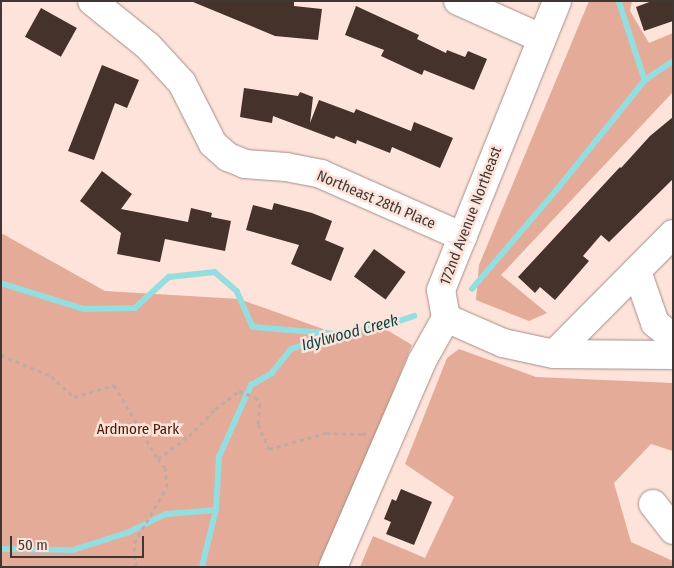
<!DOCTYPE html>
<html>
<head>
<meta charset="utf-8">
<style>
	body { margin:0 }
	#map { position:relative; width:674px; height:568px; overflow:hidden; background:#fde3da; font-family:"Fira Sans Condensed",sans-serif }
	div>[style] { position:absolute }
	[style*='--x'] { left:calc(var(--x)*1px); top:calc(var(--y)*1px); width:calc(var(--w)*1px); rotate:calc(var(--a)*1deg) }
	.green>* { inset:0; background:#e3ab98 }
	.stream>* { height:5.5px; margin:-2.75px; padding:0 2.75px; transform-origin:2.75px; border-radius:2.75px; background:#95dddf }
	.building>* { inset:0; background:#45322b; transform-origin:0 0 }
	.path>* { height:3px; margin-top:-1.5px; transform-origin:0; background:repeating-linear-gradient(90deg,#c0aba4 0 4px,transparent 0 8px) }
	.roads { filter:drop-shadow(0 0 1px #a58e86) drop-shadow(0 0 1px #a58e86) }
	.minor>* { height:28px; margin:-14px; padding:0 14px; transform-origin:14px; border-radius:14px; background:#fff }
	span { translate:-50% -50%; white-space:nowrap; text-align:center; line-height:1.15; -webkit-text-stroke:5px #fde3da; paint-order:stroke }
	.street-label { font-size:15px; color:#403633 }
	.park-label { font-size:15px; color:#491704 }
	.water-label { font-size:16px; color:#05494b; font-style:italic }
	.frame { position:absolute; inset:0; border:2px solid #403633; pointer-events:none }
	.scale { position:absolute; left:10px; top:536px; width:134px; height:22px; box-sizing:border-box; border:2px solid #403633; border-top:0; padding-left:6px; font-size:15px; line-height:18px; white-space:nowrap; color:#403633; -webkit-text-stroke:4px #fde3da; paint-order:stroke }
</style>
</head>
<body>
<div id="map">
	<div class="green">
		<i style="clip-path:polygon(589px 1px,632px 1px,630px 11px,649px 43px,673px 33px,673px 92px,501px 275px,547px 313px,529px 321px,476px 300px,479px 265px)"></i>
		<i style="clip-path:polygon(1px 233px,105px 291px,239px 299px,337px 334px,382px 327px,412px 345px,322px 567px,1px 567px)"></i>
		<i style="clip-path:polygon(459px 349px,536px 377px,673px 383px,673px 451px,651px 444px,614px 483px,631px 542px,673px 561px,673px 567px,360px 567px,373px 536px,425px 558px,454px 497px,405px 464px,447px 358px)"></i>
	</div>
	<div class="stream">
		<i style="--x:619;--y:1;--w:83;--a:71.8"></i>
		<i style="--x:1;--y:283;--w:87;--a:17.4"></i>
		<i style="--x:84;--y:309;--w:51;--a:-1.1"></i>
		<i style="--x:135;--y:308;--w:46;--a:-42.4"></i>
		<i style="--x:169;--y:277;--w:46;--a:-6.2"></i>
		<i style="--x:215;--y:272;--w:29;--a:41"></i>
		<i style="--x:237;--y:291;--w:39;--a:66"></i>
		<i style="--x:253;--y:327;--w:84;--a:4.8"></i>
		<i style="--x:472;--y:289;--w:134;--a:-49.5"></i>
		<i style="--x:559;--y:187;--w:137;--a:-51.2"></i>
		<i style="--x:645;--y:80;--w:34;--a:-34"></i>
		<i style="--x:1;--y:549;--w:72;--a:0.8"></i>
		<i style="--x:73;--y:550;--w:57;--a:-17.5"></i>
		<i style="--x:127;--y:533;--w:43;--a:-26"></i>
		<i style="--x:166;--y:514;--w:50;--a:-4.6"></i>
		<i style="--x:202;--y:567;--w:59;--a:-76.2"></i>
		<i style="--x:216;--y:510;--w:53;--a:-86.8"></i>
		<i style="--x:219;--y:457;--w:79;--a:-66"></i>
		<i style="--x:251;--y:385;--w:23;--a:-29"></i>
		<i style="--x:271;--y:374;--w:32;--a:-51"></i>
		<i style="--x:291;--y:349;--w:48;--a:-18.1"></i>
		<i style="--x:337;--y:334;--w:46;--a:-8.8"></i>
		<i style="--x:382;--y:327;--w:34;--a:-19"></i>
	</div>
	<div class="building">
		<i style="clip-path:polygon(294px 1px,294px 6px,322px 9px,318px 40px,275px 36px,193px 2px)"></i>
		<i style="clip-path:polygon(652px 1px,673px 1px,673px 21px,644px 31px,636px 7px)"></i>
		<i style="clip-path:polygon(356px 6px,419px 35px,417px 39px,446px 53px,447px 50px,465px 57px,468px 51px,487px 59px,474px 90px,424px 70px,422px 75px,381px 56px,384px 50px,345px 35px)"></i>
		<i style="left:41px;top:8px;width:41px;height:33px;rotate:29deg"></i>
		<i style="clip-path:polygon(102px 65px,139px 80px,127px 108px,115px 103px,94px 160px,68px 151px)"></i>
		<i style="clip-path:polygon(244px 88px,298px 96px,300px 92px,313px 97px,310px 123px,319px 100px,354px 113px,356px 109px,411px 131px,414px 122px,453px 138px,440px 168px,392px 147px,390px 153px,357px 140px,356px 144px,336px 136px,334px 139px,273px 116px,272px 123px,240px 117px)"></i>
		<i style="clip-path:polygon(673px 117px,673px 179px,609px 242px,601px 235px,583px 256px,589px 261px,555px 300px,540px 287px,535px 293px,518px 277px,620px 167px,621px 168px,650px 136px)"></i>
		<i style="clip-path:polygon(102px 171px,132px 194px,121px 209px,188px 222px,191px 208px,212px 213px,211px 217px,231px 221px,225px 251px,165px 239px,160px 262px,117px 254px,121px 233px,80px 201px)"></i>
		<i style="clip-path:polygon(274px 203px,312px 213px,332px 221px,325px 240px,344px 248px,331px 281px,291px 264px,299px 245px,246px 230px,253px 205px,272px 210px)"></i>
		<i style="left:374px;top:249px;width:39px;height:34px;rotate:36deg"></i>
		<i style="clip-path:polygon(401px 489px,432px 502px,414px 545px,386px 534px,391px 522px,384px 519px,392px 499px,396px 501px)"></i>
	</div>
	<div class="path">
		<i style="--x:1;--y:355;--w:54;--a:22.8"></i>
		<i style="--x:51;--y:376;--w:31;--a:42"></i>
		<i style="--x:74;--y:397;--w:42;--a:-16.7"></i>
		<i style="--x:114;--y:385;--w:86;--a:59.3"></i>
		<i style="--x:158;--y:459;--w:39;--a:-37"></i>
		<i style="--x:189;--y:436;--w:37;--a:-46"></i>
		<i style="--x:215;--y:409;--w:30;--a:-37"></i>
		<i style="--x:239;--y:391;--w:17;--a:21"></i>
		<i style="--x:255;--y:397;--w:9;--a:54"></i>
		<i style="--x:260;--y:404;--w:20;--a:96"></i>
		<i style="--x:258;--y:424;--w:27;--a:66"></i>
		<i style="--x:269;--y:449;--w:59;--a:-15.7"></i>
		<i style="--x:326;--y:433;--w:36;--a:2"></i>
		<i style="--x:362;--y:434;--w:5;--a:-11"></i>
		<i style="--x:136;--y:567;--w:24;--a:-95"></i>
		<i style="--x:134;--y:543;--w:65;--a:-59.5"></i>
		<i style="--x:167;--y:487;--w:19;--a:-96"></i>
		<i style="--x:165;--y:468;--w:11;--a:-128"></i>
	</div>
	<div class="roads">
		<div class="minor">
			<i style="--x:92;--y:1;--w:72;--a:38.8"></i>
			<i style="--x:148;--y:46;--w:50;--a:47.4"></i>
			<i style="--x:182;--y:83;--w:68;--a:63.1"></i>
			<i style="--x:213;--y:144;--w:20;--a:41"></i>
			<i style="--x:228;--y:157;--w:18;--a:22"></i>
			<i style="--x:245;--y:164;--w:41;--a:4.2"></i>
			<i style="--x:286;--y:167;--w:36;--a:11"></i>
			<i style="--x:321;--y:174;--w:155;--a:23.9"></i>
			<i style="--x:458;--y:1;--w:91;--a:24"></i>
			<i style="--x:637;--y:271;--w:55;--a:70.9"></i>
			<i style="--x:655;--y:323;--w:23;--a:40"></i>
			<i style="--x:446;--y:318;--w:62;--a:23.7"></i>
			<i style="--x:503;--y:343;--w:52;--a:12.2"></i>
			<i style="--x:554;--y:354;--w:119;--a:0.5"></i>
			<i style="--x:554;--y:354;--w:169;--a:-45.2"></i>
			<i style="--x:653;--y:504;--w:33;--a:52"></i>
			<i style="--x:333;--y:567;--w:224;--a:-66.6"></i>
			<i style="--x:422;--y:361;--w:49;--a:-60.8"></i>
			<i style="--x:446;--y:318;--w:28;--a:-100"></i>
			<i style="--x:441;--y:290;--w:311;--a:-68.1"></i>
		</div>
	</div>
	<div class="street-label">
		<span style="left:376px;top:200px;rotate:23deg">Northeast 28th Place</span>
		<span style="left:471px;top:216px;rotate:-69deg">172nd Avenue Northeast</span>
	</div>
	<div class="park-label">
		<span style="left:138px;top:430px">Ardmore Park</span>
	</div>
	<div class="water-label">
		<span style="left:350px;top:333px;rotate:-15deg">Idylwood Creek</span>
	</div>
	<div class="frame"></div>
	<div class="scale">50 m</div>
</div>
</body>
</html>
